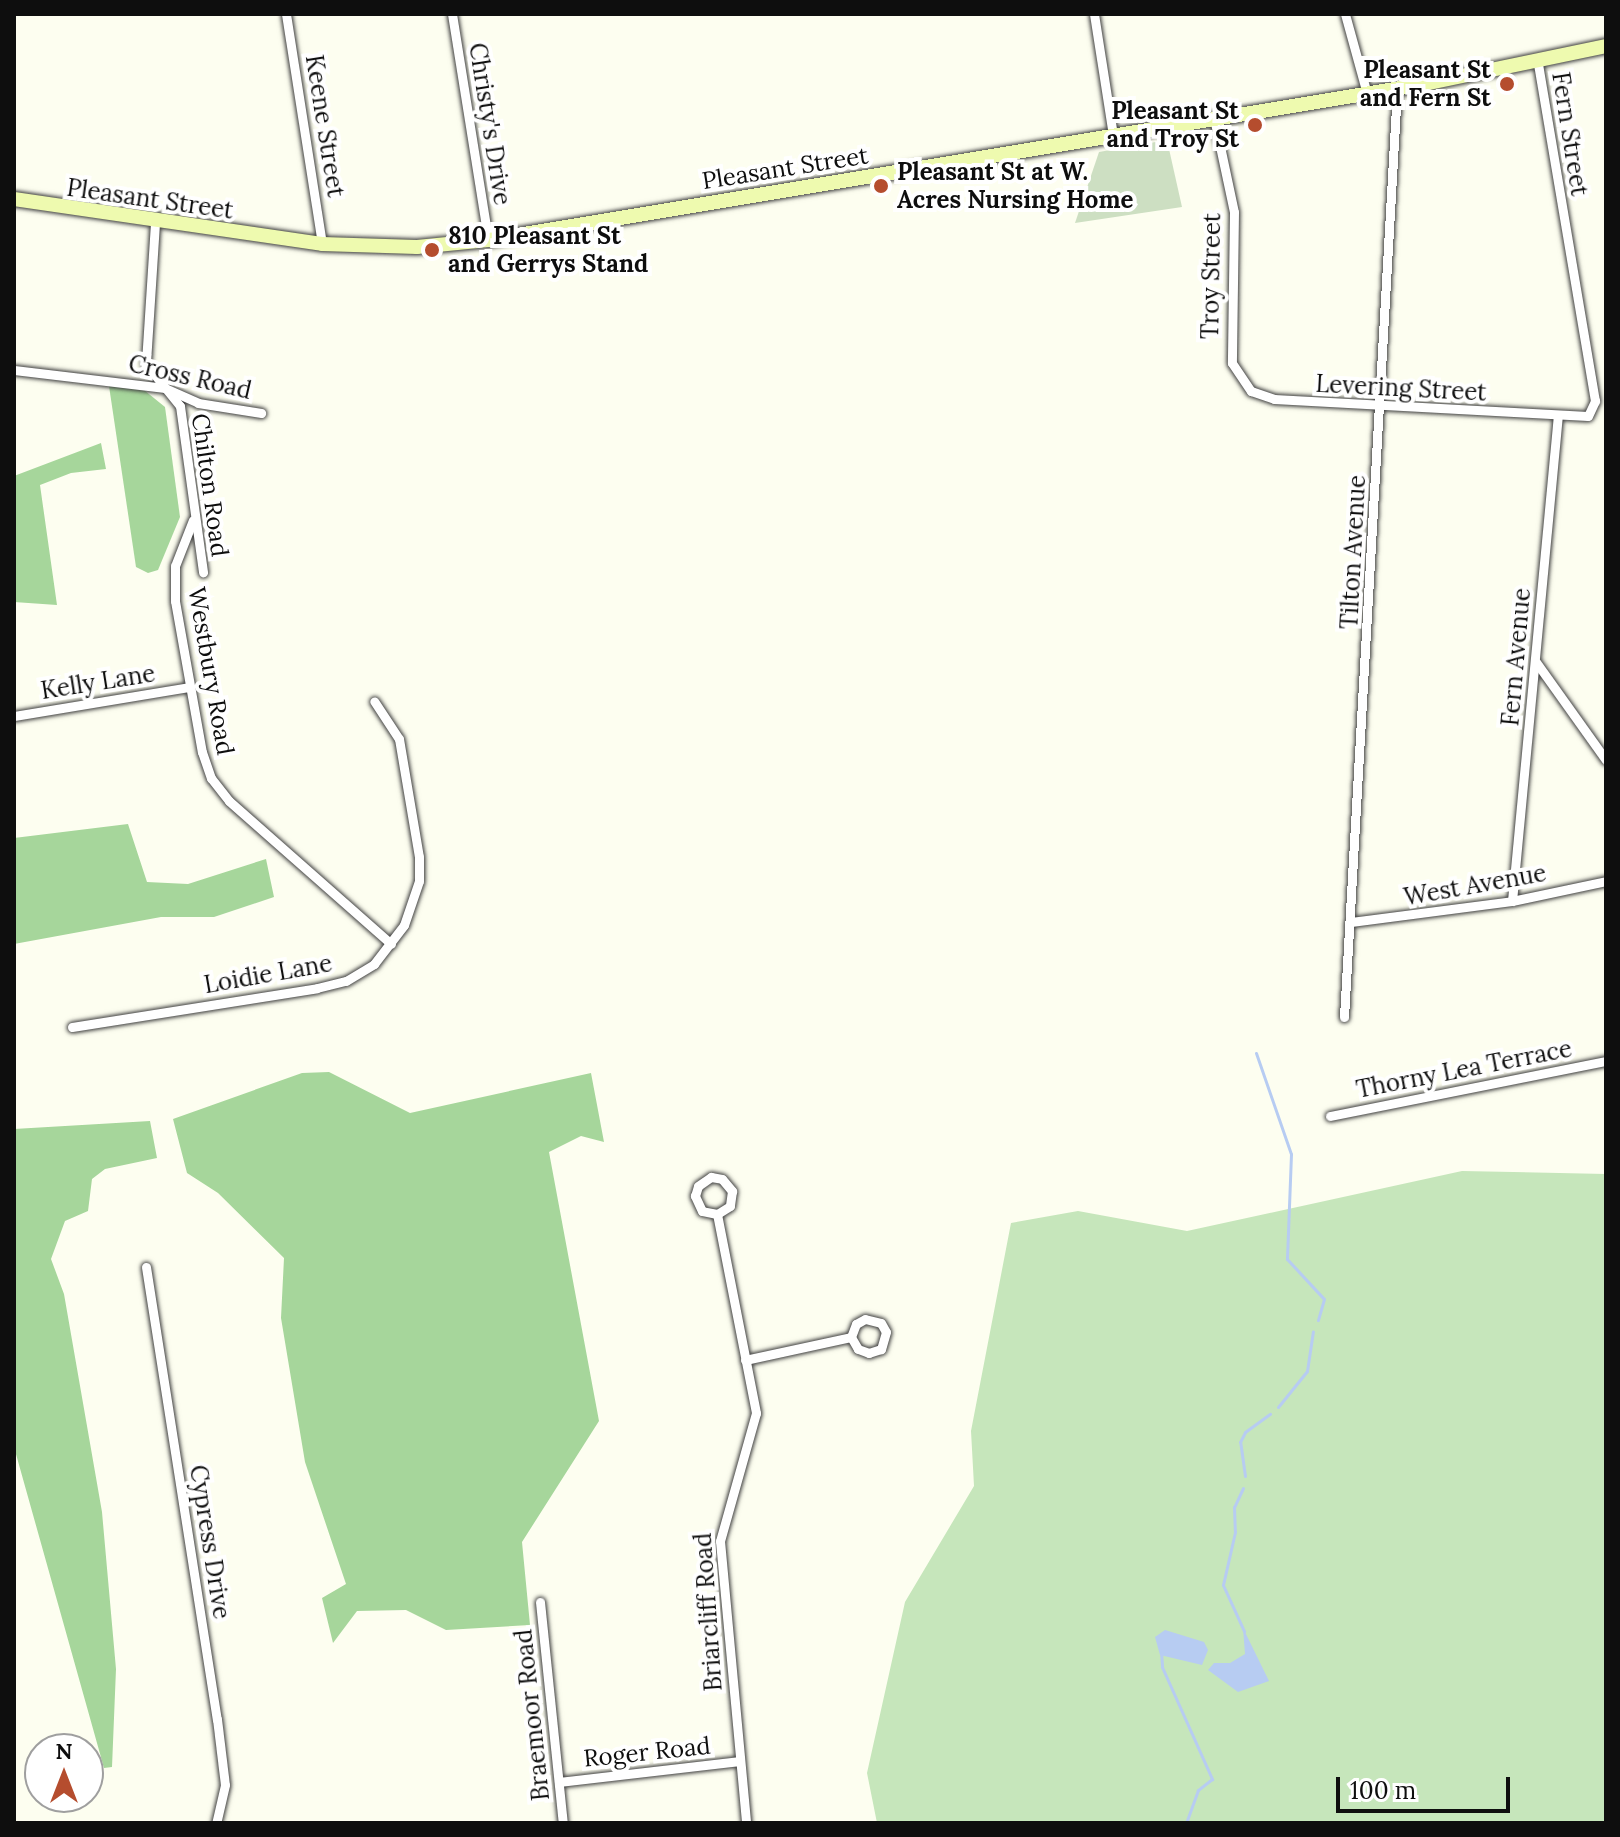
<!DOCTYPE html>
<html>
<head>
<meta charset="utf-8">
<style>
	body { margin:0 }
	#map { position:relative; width:1620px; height:1837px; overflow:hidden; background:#fdfef0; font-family:Lora,serif }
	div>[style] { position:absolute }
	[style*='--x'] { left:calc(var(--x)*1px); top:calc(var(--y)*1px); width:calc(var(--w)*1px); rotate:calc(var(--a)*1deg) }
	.green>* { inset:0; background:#c6e6bb }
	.forest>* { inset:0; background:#a6d69b }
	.cemetery>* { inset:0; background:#cddfc2 }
	.water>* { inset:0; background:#b7ccf2 }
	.stream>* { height:3px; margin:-1.5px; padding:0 1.5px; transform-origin:1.5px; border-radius:1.5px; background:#b7ccf2 }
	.roads { filter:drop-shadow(0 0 2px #414141) drop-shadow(0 0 2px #414141) }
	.street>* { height:9px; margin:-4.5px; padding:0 4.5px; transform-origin:4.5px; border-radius:4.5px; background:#fff }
	.secondary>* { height:14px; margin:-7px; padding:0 7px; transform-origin:7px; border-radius:7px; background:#eefaaf }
	.dots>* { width:22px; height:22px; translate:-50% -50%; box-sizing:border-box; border:4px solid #fff; border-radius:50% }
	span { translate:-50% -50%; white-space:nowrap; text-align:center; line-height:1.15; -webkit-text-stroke:8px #fff; paint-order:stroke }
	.poi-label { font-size:24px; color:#0e0e0e; font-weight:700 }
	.right { translate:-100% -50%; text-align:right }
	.left { translate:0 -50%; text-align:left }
	.street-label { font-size:24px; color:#0e0e0e }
	.frame { position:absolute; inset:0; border:16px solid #0e0e0e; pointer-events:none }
	.north { position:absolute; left:24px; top:1733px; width:80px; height:80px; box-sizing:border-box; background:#fff; border:2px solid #9f9f9f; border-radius:50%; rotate:0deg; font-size:22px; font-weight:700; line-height:32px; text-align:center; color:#0e0e0e }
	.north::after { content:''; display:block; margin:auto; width:28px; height:36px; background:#b54d2e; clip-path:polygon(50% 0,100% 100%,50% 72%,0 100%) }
	.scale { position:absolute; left:1336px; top:1777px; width:174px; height:36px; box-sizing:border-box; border:4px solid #0e0e0e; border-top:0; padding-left:10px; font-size:24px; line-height:28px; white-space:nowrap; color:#0e0e0e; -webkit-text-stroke:6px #fff; paint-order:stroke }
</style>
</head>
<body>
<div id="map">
	<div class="green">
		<i style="clip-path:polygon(1462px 1171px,1606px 1174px,1606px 1823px,877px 1823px,867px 1773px,905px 1602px,974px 1486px,971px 1431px,1011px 1223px,1078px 1211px,1187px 1231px)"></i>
	</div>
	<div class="forest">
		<i style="clip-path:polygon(109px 386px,144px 390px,165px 407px,180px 517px,158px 570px,148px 573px,136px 567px)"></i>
		<i style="clip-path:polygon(101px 443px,106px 469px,71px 473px,40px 485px,57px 605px,14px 602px,14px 476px)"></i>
		<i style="clip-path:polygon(128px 824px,147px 882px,188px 884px,266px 859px,274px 897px,214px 917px,161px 917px,14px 944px,14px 838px)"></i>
		<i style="clip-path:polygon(329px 1072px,410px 1113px,591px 1073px,604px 1142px,581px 1136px,549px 1152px,599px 1421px,522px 1542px,530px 1625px,446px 1630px,406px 1610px,357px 1611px,333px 1643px,322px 1598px,346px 1584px,305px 1462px,281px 1318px,284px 1258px,218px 1193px,187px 1173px,173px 1119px,302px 1073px)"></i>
		<i style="clip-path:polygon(150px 1121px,157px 1158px,105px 1169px,92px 1179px,88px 1211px,65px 1221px,51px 1259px,64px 1294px,102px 1512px,116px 1669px,112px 1767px,104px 1768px,14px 1447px,14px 1129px)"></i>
	</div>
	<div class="cemetery">
		<i style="clip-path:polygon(1167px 140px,1182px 207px,1075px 223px,1099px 152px)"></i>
	</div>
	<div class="water">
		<i style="clip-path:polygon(1243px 1628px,1269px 1681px,1238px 1692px,1208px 1670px,1214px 1663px,1230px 1663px,1245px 1654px)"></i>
		<i style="clip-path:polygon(1165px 1630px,1204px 1642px,1208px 1650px,1202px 1665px,1160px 1655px,1155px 1637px)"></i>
	</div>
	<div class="stream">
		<i style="--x:1256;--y:1053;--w:107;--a:70.9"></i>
		<i style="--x:1291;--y:1154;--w:105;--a:92.2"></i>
		<i style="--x:1287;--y:1259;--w:54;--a:47.2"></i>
		<i style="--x:1324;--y:1299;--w:22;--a:106"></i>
		<i style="--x:1278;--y:1407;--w:46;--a:-51.1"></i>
		<i style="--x:1307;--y:1371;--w:40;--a:-81.5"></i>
		<i style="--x:1245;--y:1476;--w:34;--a:-98"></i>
		<i style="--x:1240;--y:1442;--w:11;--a:-63"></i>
		<i style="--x:1245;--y:1432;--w:31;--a:-36"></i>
		<i style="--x:1243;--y:1488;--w:21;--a:115"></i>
		<i style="--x:1234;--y:1507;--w:25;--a:88"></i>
		<i style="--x:1235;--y:1532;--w:54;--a:102.8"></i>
		<i style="--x:1223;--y:1585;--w:51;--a:65.5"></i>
		<i style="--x:1161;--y:1651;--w:16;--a:86"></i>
		<i style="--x:1162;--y:1667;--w:123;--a:65.9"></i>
		<i style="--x:1212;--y:1779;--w:18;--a:142"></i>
		<i style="--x:1198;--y:1790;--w:35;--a:110"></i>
	</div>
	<div class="roads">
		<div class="street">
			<i style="--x:286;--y:14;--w:233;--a:81.1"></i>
			<i style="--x:452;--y:14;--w:229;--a:80.9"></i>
			<i style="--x:1094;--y:14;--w:123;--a:81.1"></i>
			<i style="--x:1345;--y:14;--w:83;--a:74.6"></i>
			<i style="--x:1214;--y:118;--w:96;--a:78"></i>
			<i style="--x:1234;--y:212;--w:151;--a:90.8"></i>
			<i style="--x:1232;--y:363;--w:34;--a:56"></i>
			<i style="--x:1251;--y:391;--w:24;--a:19"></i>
			<i style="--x:1274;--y:399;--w:314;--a:3.1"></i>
			<i style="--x:1588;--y:416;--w:17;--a:-65"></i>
			<i style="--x:1595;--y:401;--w:343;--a:-99.6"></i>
			<i style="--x:155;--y:223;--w:141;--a:93.7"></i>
			<i style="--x:146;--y:364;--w:54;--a:51"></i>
			<i style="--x:180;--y:406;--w:168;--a:82.1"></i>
			<i style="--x:14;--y:370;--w:152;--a:6.8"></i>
			<i style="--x:165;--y:388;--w:36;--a:24"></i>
			<i style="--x:198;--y:403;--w:64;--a:9"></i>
			<i style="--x:193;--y:520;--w:49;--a:111.4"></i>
			<i style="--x:175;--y:566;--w:35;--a:90"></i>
			<i style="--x:175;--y:601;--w:153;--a:79.9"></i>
			<i style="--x:202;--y:752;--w:28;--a:71"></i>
			<i style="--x:211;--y:778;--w:29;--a:52"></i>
			<i style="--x:229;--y:801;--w:216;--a:41.4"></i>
			<i style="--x:1536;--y:662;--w:120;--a:54.5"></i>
			<i style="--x:14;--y:716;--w:177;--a:-9.4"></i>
			<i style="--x:1512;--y:901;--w:486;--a:-84.6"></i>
			<i style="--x:1351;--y:922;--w:162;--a:-7.4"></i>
			<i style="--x:1512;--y:901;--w:96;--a:-12"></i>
			<i style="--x:1344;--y:1017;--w:930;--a:-86.73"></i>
			<i style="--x:72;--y:1027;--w:248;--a:-9"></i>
			<i style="--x:317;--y:988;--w:30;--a:-14"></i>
			<i style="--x:346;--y:981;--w:33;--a:-31"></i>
			<i style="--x:374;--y:964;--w:49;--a:-52.4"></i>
			<i style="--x:404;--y:925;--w:46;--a:-71.2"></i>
			<i style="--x:419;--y:881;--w:24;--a:-90"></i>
			<i style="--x:419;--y:857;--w:120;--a:-99.6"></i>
			<i style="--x:399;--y:739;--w:45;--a:-123.3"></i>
			<i style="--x:1330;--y:1116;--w:281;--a:-11.3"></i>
			<i style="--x:717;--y:1214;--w:15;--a:-169"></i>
			<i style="--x:702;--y:1211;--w:17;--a:-115"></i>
			<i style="--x:695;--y:1196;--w:10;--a:-73"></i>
			<i style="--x:698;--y:1186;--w:16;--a:-35"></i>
			<i style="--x:711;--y:1177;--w:11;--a:10"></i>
			<i style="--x:722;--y:1179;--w:16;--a:50"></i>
			<i style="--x:732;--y:1191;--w:15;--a:98"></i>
			<i style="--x:730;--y:1206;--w:15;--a:148"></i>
			<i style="--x:717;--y:1214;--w:203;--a:78.9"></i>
			<i style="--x:756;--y:1413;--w:133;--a:105.7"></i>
			<i style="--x:720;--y:1541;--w:283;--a:84.7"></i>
			<i style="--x:146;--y:1267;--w:458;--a:81.1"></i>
			<i style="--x:217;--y:1719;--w:66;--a:83.1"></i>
			<i style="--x:225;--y:1785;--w:39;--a:103"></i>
			<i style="--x:745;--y:1360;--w:108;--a:-12.2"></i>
			<i style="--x:851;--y:1337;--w:14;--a:-69"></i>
			<i style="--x:856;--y:1324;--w:10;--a:-29"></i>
			<i style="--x:865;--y:1319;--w:16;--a:14"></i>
			<i style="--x:881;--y:1323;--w:10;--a:61"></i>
			<i style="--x:886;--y:1332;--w:18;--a:106"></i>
			<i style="--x:881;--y:1349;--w:13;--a:162"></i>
			<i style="--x:869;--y:1353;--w:12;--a:-160"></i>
			<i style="--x:858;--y:1349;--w:14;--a:-120"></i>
			<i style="--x:540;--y:1602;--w:222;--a:84.1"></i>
			<i style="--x:559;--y:1782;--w:182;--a:-6.6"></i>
		</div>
		<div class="secondary">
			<i style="--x:14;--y:199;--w:311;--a:8.3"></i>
			<i style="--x:322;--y:244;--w:95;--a:1.8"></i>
			<i style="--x:417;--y:247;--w:71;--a:-5.6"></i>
			<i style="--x:488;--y:240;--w:949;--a:-9.46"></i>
			<i style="--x:1424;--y:84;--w:186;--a:-11.8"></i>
		</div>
	</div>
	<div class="dots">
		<i style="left:1507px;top:84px;background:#b54d2e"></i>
		<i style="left:1255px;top:125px;background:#b54d2e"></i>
		<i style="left:881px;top:186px;background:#b54d2e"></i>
		<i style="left:432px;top:250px;background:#b54d2e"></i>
	</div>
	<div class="poi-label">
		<span class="right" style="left:1491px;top:84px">Pleasant St<br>and Fern St</span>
		<span class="right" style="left:1239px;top:125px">Pleasant St<br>and Troy St</span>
		<span class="left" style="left:897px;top:186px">Pleasant St at W.<br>Acres Nursing Home</span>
		<span class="left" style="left:448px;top:250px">810 Pleasant St<br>and Gerrys Stand</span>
	</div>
	<div class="street-label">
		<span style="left:490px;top:124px;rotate:81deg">Christy's Drive</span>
		<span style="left:325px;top:126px;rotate:81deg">Keene Street</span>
		<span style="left:1570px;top:134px;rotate:81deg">Fern Street</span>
		<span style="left:785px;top:168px;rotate:-9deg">Pleasant Street</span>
		<span style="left:150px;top:199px;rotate:8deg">Pleasant Street</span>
		<span style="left:1211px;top:276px;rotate:-89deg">Troy Street</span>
		<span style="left:190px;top:377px;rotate:13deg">Cross Road</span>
		<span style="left:1401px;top:388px;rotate:3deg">Levering Street</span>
		<span style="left:210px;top:485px;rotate:82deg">Chilton Road</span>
		<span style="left:1353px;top:552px;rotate:-87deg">Tilton Avenue</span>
		<span style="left:1516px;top:657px;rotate:-85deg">Fern Avenue</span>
		<span style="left:211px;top:671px;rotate:80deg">Westbury Road</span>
		<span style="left:98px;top:682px;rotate:-9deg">Kelly Lane</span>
		<span style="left:1475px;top:885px;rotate:-10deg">West Avenue</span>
		<span style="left:268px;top:974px;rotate:-10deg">Loidie Lane</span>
		<span style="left:1464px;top:1069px;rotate:-11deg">Thorny Lea Terrace</span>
		<span style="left:210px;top:1542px;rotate:81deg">Cypress Drive</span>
		<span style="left:708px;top:1612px;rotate:-94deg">Briarcliff Road</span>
		<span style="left:532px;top:1715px;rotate:-96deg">Braemoor Road</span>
		<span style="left:647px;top:1752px;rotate:-6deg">Roger Road</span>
	</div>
	<div class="frame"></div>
	<div class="north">N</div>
	<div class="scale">100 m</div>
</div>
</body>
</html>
